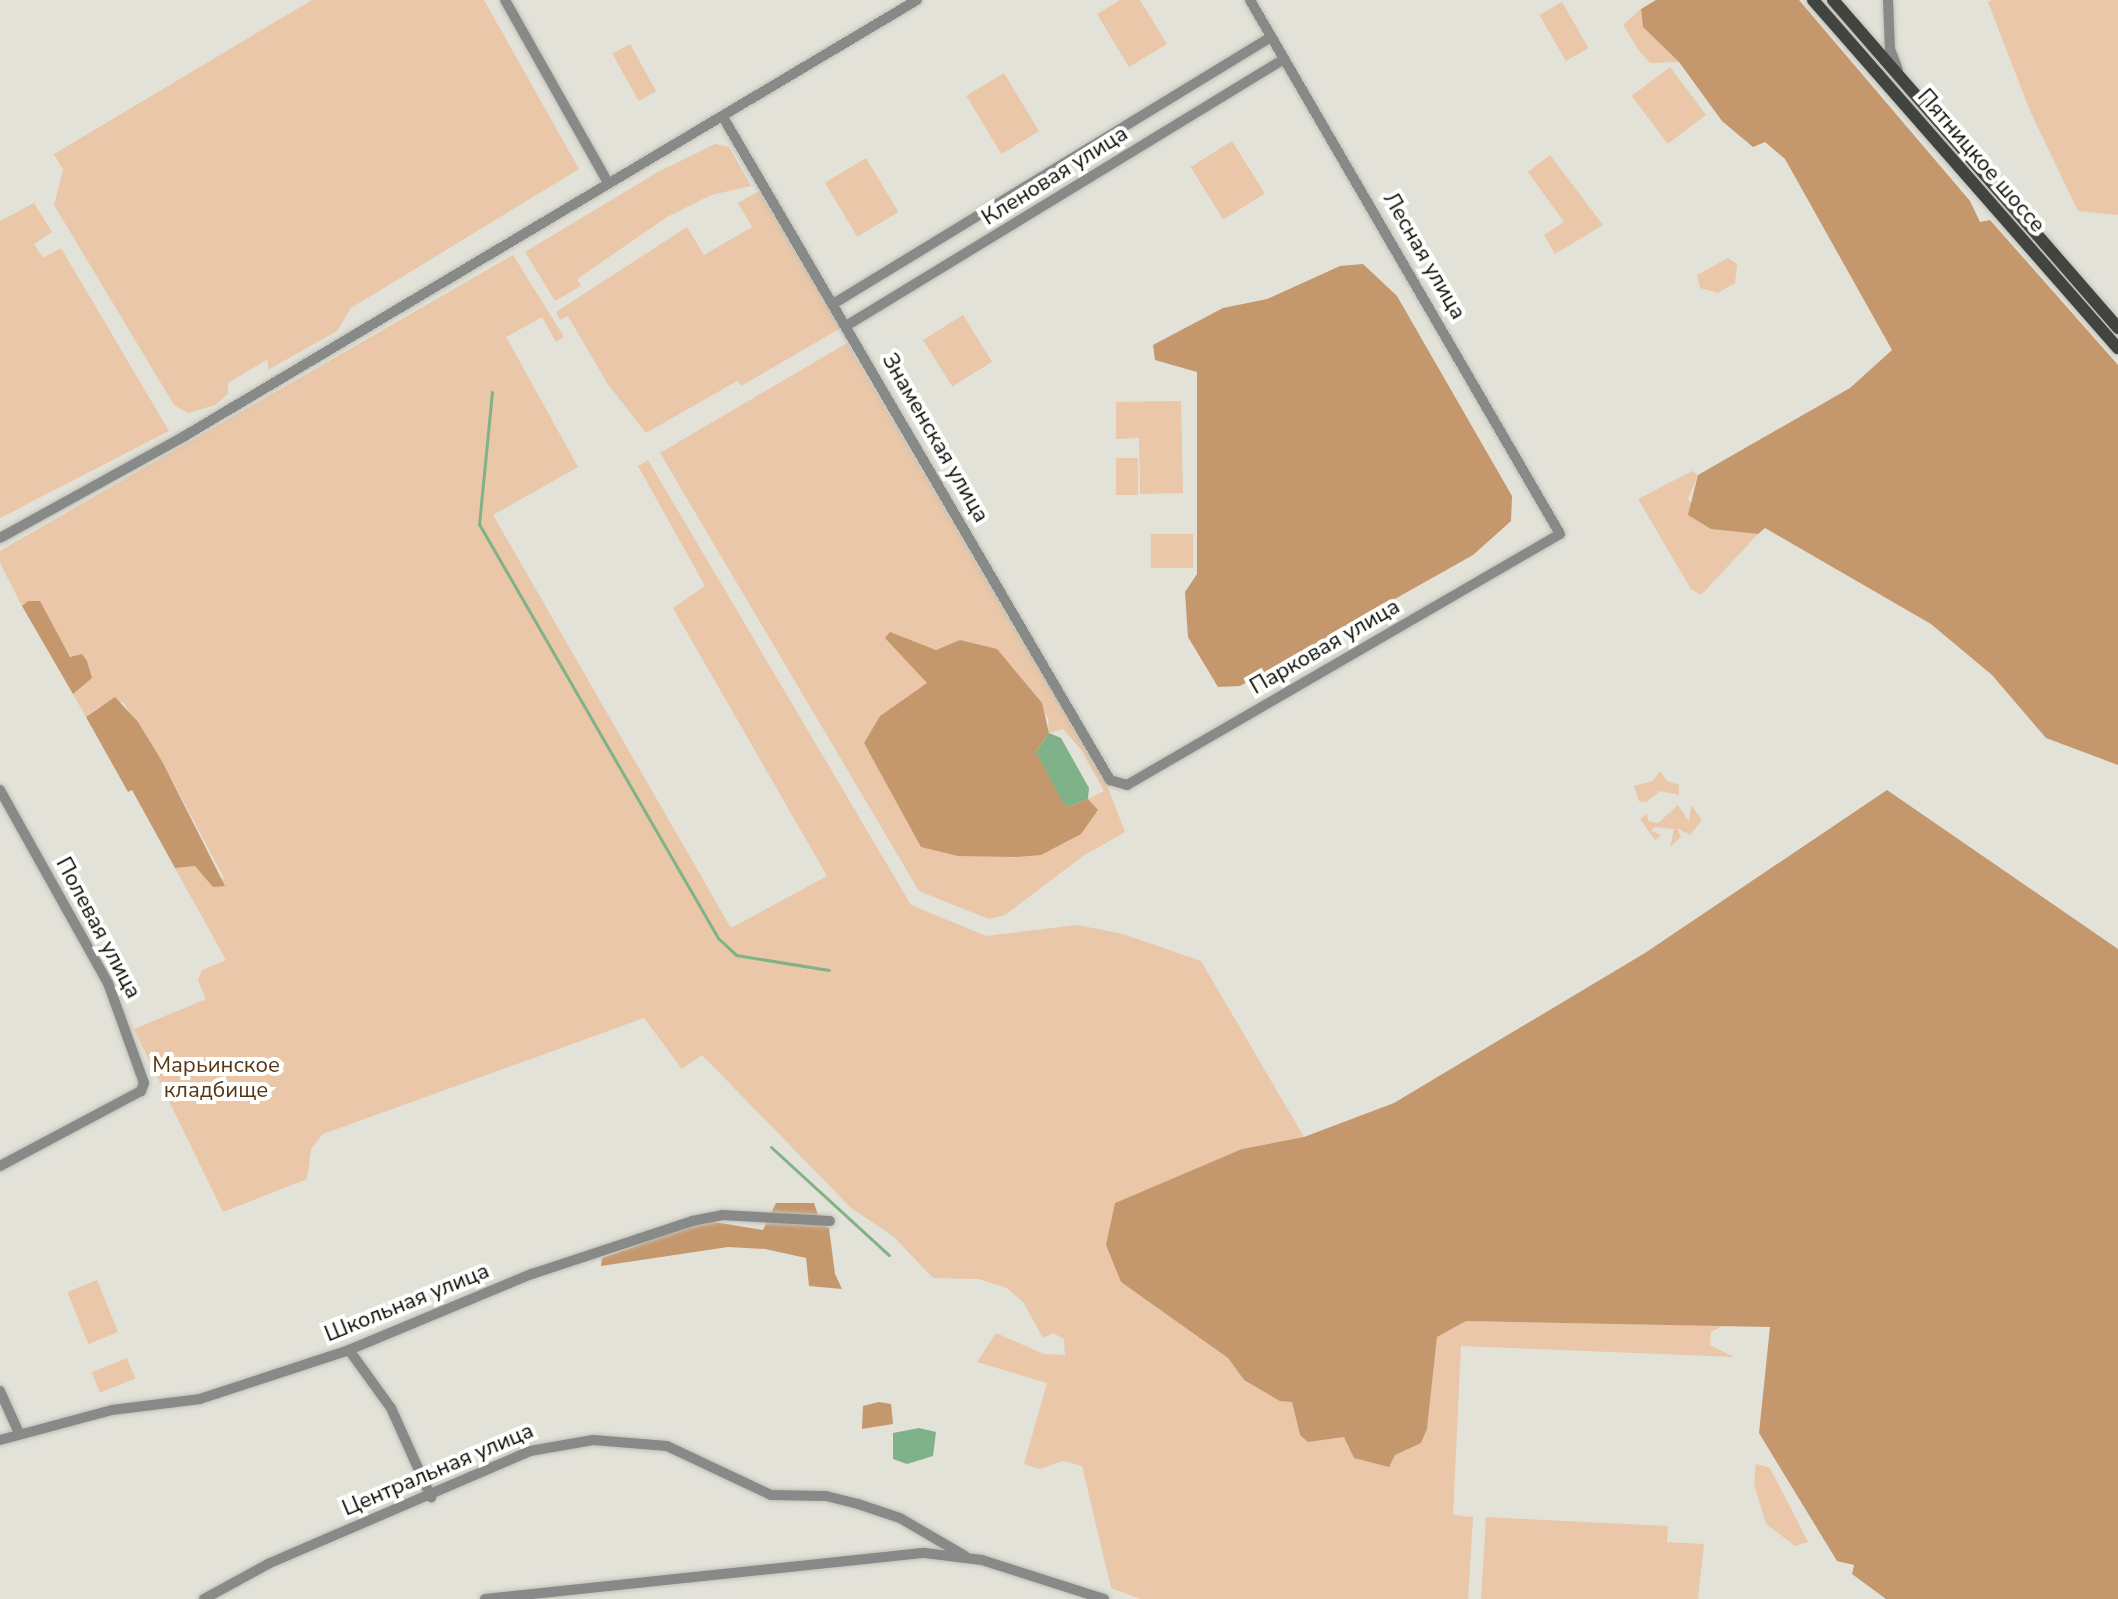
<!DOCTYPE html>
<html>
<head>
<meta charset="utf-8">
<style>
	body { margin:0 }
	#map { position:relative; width:2118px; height:1599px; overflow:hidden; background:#e2e2d9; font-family:"Nunito Sans",sans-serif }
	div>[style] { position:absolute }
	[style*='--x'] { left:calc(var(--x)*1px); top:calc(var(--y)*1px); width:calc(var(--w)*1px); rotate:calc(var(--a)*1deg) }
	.green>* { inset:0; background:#e9c7a8; transform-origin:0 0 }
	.forest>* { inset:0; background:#c5976c }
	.water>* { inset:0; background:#7fb289 }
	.stream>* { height:3px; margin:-1.5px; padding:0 1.5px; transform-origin:1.5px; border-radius:1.5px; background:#7fb289 }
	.roads { filter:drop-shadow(0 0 2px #c0c0b8) drop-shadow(0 0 2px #c0c0b8) }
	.minor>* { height:10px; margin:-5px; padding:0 5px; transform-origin:5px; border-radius:5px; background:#888a87 }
	.major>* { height:12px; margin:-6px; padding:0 6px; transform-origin:6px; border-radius:6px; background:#41443f }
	span { translate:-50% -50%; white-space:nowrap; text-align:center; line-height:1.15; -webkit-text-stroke:8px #fffffe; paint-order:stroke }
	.street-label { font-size:22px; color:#0c0c09 }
	.park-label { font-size:22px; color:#563614 }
</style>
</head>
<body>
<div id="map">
	<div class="green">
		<i style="clip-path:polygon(312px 0,484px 0,579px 169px,351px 308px,337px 331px,268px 370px,268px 359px,228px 383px,228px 394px,215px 405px,188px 413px,174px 405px,54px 205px,63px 170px,54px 154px)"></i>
		<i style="clip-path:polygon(1120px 0,1140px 0,1167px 44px,1129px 67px,1097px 14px)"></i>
		<i style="clip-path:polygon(1992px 0,2118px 0,2118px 215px,2078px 211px,2030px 111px,1988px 2px)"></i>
		<i style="left:1562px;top:2px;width:53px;height:26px;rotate:60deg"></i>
		<i style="clip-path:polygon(1641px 9px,1643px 27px,1679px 62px,1650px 63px,1640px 52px,1623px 25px)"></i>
		<i style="left:630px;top:44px;width:54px;height:20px;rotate:61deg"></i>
		<i style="left:1670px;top:67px;width:60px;height:48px;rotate:53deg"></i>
		<i style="left:1004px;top:73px;width:68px;height:44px;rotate:59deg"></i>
		<i style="left:1232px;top:141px;width:62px;height:49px;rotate:58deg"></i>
		<i style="clip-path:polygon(715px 144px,729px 147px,751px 186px,711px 195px,667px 217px,577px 279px,581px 286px,555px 301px,525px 252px,658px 172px)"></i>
		<i style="clip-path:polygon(1550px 155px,1603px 225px,1555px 254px,1544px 235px,1564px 222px,1528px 172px)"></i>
		<i style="left:866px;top:158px;width:63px;height:48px;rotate:59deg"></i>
		<i style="clip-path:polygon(759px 191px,841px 328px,741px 386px,737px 381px,646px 433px,607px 383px,568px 316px,560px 320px,556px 312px,687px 227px,704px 255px,752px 227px,738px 203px)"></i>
		<i style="clip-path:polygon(34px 203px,52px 232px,34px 244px,43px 258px,61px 248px,169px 431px,0 518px,0 221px)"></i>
		<i style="clip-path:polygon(513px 255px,564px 337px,556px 342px,542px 317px,506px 337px,578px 467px,493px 515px,731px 928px,827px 876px,673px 608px,705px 586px,638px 466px,648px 460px,911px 905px,986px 936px,1077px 925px,1123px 934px,1201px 961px,1304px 1137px,1242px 1149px,1115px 1203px,1111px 1234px,1121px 1282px,1228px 1358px,1244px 1380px,1292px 1402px,1300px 1435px,1308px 1442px,1344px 1437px,1395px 1455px,1421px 1443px,1427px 1429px,1437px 1337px,1466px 1321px,1723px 1326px,1711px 1332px,1710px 1345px,1734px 1357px,1461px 1346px,1453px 1515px,1473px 1517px,1468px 1599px,1141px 1599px,1111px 1588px,1082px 1466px,1063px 1461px,1040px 1469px,1024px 1464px,1047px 1383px,977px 1362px,996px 1333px,1044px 1354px,1065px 1355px,1064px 1339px,1053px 1333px,1043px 1338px,1023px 1302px,1007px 1288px,978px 1279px,933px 1278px,893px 1236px,851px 1208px,702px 1055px,682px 1069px,644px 1018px,323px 1134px,311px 1149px,307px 1179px,223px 1212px,134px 1029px,206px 999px,198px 980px,202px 970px,226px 960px,175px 868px,195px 866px,225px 880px,163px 763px,123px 702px,98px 708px,86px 717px,73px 694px,92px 678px,63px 648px,40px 601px,22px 606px,0 563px,0 551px)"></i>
		<i style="clip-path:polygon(1728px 258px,1737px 264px,1735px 283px,1718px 293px,1700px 288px,1697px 275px)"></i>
		<i style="left:963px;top:315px;width:55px;height:47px;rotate:58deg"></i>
		<i style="clip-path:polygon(evenodd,847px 343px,1107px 785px,1125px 832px,1083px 856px,1005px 915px,989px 919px,919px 891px,660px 453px,847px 343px,885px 638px,936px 650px,960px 640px,991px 648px,1048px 718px,1049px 733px,1063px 729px,1082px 751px,1104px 791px,1088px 799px,1098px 811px,1041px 855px,958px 856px,883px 775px,864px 743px,880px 716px,927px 683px,885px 638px)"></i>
		<i style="clip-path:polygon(1181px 401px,1183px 493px,1140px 494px,1139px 438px,1116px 439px,1116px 402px)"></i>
		<i style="left:1116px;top:458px;width:22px;height:37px"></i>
		<i style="clip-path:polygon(1692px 471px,1698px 475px,1688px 499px,1711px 529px,1758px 534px,1701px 595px,1691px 589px,1638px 499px)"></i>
		<i style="left:1193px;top:534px;width:34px;height:42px;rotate:90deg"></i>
		<i style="clip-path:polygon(1660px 771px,1667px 781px,1679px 785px,1679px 795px,1660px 791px,1647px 802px,1639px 801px,1634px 786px,1653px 781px)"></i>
		<i style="clip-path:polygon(1678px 805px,1689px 822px,1691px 805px,1702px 820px,1690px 835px,1677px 828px,1681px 837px,1670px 847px,1674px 829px,1655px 827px,1651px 831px,1661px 835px,1655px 840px,1640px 819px,1647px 814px,1648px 821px,1658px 823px)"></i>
		<i style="left:97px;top:1280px;width:56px;height:32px;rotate:68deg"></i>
		<i style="left:127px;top:1358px;width:22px;height:38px;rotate:68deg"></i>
		<i style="clip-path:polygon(1756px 1464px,1770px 1468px,1808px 1542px,1795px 1546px,1766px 1524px,1754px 1484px)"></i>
		<i style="clip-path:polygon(1486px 1517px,1668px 1526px,1667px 1542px,1704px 1544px,1698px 1599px,1481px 1599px)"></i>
	</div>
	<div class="forest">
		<i style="clip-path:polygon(1656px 0,1799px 0,1970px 201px,1980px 222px,1990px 220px,2118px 365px,2118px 765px,2046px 738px,1992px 675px,1931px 624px,1765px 528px,1758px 534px,1711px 529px,1688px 515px,1698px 475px,1850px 388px,1892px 350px,1785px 159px,1765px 142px,1753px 147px,1722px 121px,1679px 62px,1643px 27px,1641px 9px)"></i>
		<i style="clip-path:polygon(1363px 264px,1397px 296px,1512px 496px,1511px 521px,1473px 555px,1240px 686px,1218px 687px,1188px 637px,1185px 592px,1197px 574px,1197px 372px,1155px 360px,1153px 345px,1223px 308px,1267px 299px,1340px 266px)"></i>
		<i style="clip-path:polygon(28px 601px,40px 601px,70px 657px,82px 654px,87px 661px,92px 678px,73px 694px,22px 606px)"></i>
		<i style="clip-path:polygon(890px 632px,936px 650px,960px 640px,997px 649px,1042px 703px,1049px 733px,1036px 752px,1068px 807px,1088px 799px,1098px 810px,1081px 834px,1041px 855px,1016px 857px,958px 856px,921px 847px,864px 743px,880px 716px,927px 683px,885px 638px)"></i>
		<i style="clip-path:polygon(115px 697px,138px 722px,163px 763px,225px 886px,213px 887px,195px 866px,175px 868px,132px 790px,128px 792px,86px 717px)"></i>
		<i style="clip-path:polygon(1887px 790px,2118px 949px,2118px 1599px,1886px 1599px,1852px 1574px,1854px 1565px,1837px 1561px,1759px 1433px,1770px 1327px,1466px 1321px,1437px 1337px,1427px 1429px,1421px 1443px,1395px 1455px,1389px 1467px,1354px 1458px,1344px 1437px,1308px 1442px,1300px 1435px,1292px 1402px,1280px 1401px,1244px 1380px,1228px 1358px,1121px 1282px,1106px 1245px,1115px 1203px,1242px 1149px,1304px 1137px,1394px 1103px,1645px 953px)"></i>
		<i style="clip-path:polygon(776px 1203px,814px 1203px,821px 1224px,829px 1228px,835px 1274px,842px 1289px,809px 1286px,806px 1258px,765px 1249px,728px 1247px,601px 1266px,602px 1258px,685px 1228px,714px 1222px,763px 1230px)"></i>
		<i style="clip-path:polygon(879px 1402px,891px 1404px,893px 1424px,862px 1429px,863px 1406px)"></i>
	</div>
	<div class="water">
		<i style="clip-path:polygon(1049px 733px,1061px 738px,1089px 788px,1088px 799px,1068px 807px,1063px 803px,1036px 752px)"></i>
		<i style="clip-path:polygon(919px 1428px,936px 1432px,933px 1456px,907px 1464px,893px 1459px,893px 1433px)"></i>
	</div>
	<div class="stream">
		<i style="--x:492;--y:392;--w:133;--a:95.6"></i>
		<i style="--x:479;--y:524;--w:479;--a:60"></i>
		<i style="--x:719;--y:939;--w:23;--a:43"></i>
		<i style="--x:736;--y:955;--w:94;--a:9.2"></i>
		<i style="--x:771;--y:1147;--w:160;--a:42.5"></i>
	</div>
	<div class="roads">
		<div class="minor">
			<i style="--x:505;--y:0;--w:210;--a:60.6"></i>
			<i style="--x:1888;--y:0;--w:49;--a:87.7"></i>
			<i style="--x:1890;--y:49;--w:22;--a:69"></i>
			<i style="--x:723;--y:117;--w:768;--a:59.73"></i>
			<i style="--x:1110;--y:780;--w:18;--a:16"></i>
			<i style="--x:1127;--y:785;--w:500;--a:-30.1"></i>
			<i style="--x:1560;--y:534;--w:617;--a:-120.14"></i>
			<i style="--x:833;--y:304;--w:513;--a:-31.37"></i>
			<i style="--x:846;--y:326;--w:513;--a:-31.37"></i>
			<i style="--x:0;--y:538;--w:209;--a:-28.9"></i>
			<i style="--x:183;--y:437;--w:854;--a:-30.77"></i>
			<i style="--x:0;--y:790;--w:221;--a:60.8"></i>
			<i style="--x:108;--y:983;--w:106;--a:70.2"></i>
			<i style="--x:144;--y:1083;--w:9;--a:111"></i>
			<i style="--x:141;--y:1091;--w:160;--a:152"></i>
			<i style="--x:349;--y:1350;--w:72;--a:54.1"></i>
			<i style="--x:391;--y:1408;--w:98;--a:65.8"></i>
			<i style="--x:0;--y:1391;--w:46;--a:65.7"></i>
			<i style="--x:0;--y:1440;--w:116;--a:-15"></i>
			<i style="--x:112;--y:1410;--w:89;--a:-7.1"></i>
			<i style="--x:200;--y:1399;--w:157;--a:-18.2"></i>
			<i style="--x:349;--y:1350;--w:198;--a:-22.6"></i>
			<i style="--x:532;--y:1274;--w:169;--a:-18.3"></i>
			<i style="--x:692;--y:1221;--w:31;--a:-11"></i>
			<i style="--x:722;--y:1215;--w:108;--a:3.2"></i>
			<i style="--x:204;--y:1599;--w:75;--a:-28.6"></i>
			<i style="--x:270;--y:1563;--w:283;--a:-23.3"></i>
			<i style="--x:530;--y:1451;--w:64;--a:-9.9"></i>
			<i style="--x:593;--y:1440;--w:74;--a:4.6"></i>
			<i style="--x:667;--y:1446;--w:115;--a:25.2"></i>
			<i style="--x:771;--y:1495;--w:55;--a:1"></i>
			<i style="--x:826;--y:1496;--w:33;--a:14"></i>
			<i style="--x:858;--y:1504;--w:44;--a:18.4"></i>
			<i style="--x:900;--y:1518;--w:75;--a:30.3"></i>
			<i style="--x:485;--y:1599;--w:442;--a:-6"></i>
			<i style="--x:925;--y:1553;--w:57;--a:7"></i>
			<i style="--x:982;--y:1560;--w:128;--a:17.7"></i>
		</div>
		<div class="major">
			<i style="--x:1813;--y:0;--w:463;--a:48.8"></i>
			<i style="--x:1833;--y:0;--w:435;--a:49"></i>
		</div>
	</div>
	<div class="street-label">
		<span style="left:1981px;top:161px;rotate:49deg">Пятницкое шоссе</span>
		<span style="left:1055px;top:176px;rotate:-32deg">Кленовая улица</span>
		<span style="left:1424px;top:256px;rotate:60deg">Лесная улица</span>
		<span style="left:935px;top:438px;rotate:60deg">Знаменская улица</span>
		<span style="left:1325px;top:647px;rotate:-30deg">Парковая улица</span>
		<span style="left:98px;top:928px;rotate:62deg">Полевая улица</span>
		<span style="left:407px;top:1303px;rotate:-22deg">Школьная улица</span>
		<span style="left:438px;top:1470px;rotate:-23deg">Центральная улица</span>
	</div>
	<div class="park-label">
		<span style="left:216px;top:1078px">Марьинское<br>кладбище</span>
	</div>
</div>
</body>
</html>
